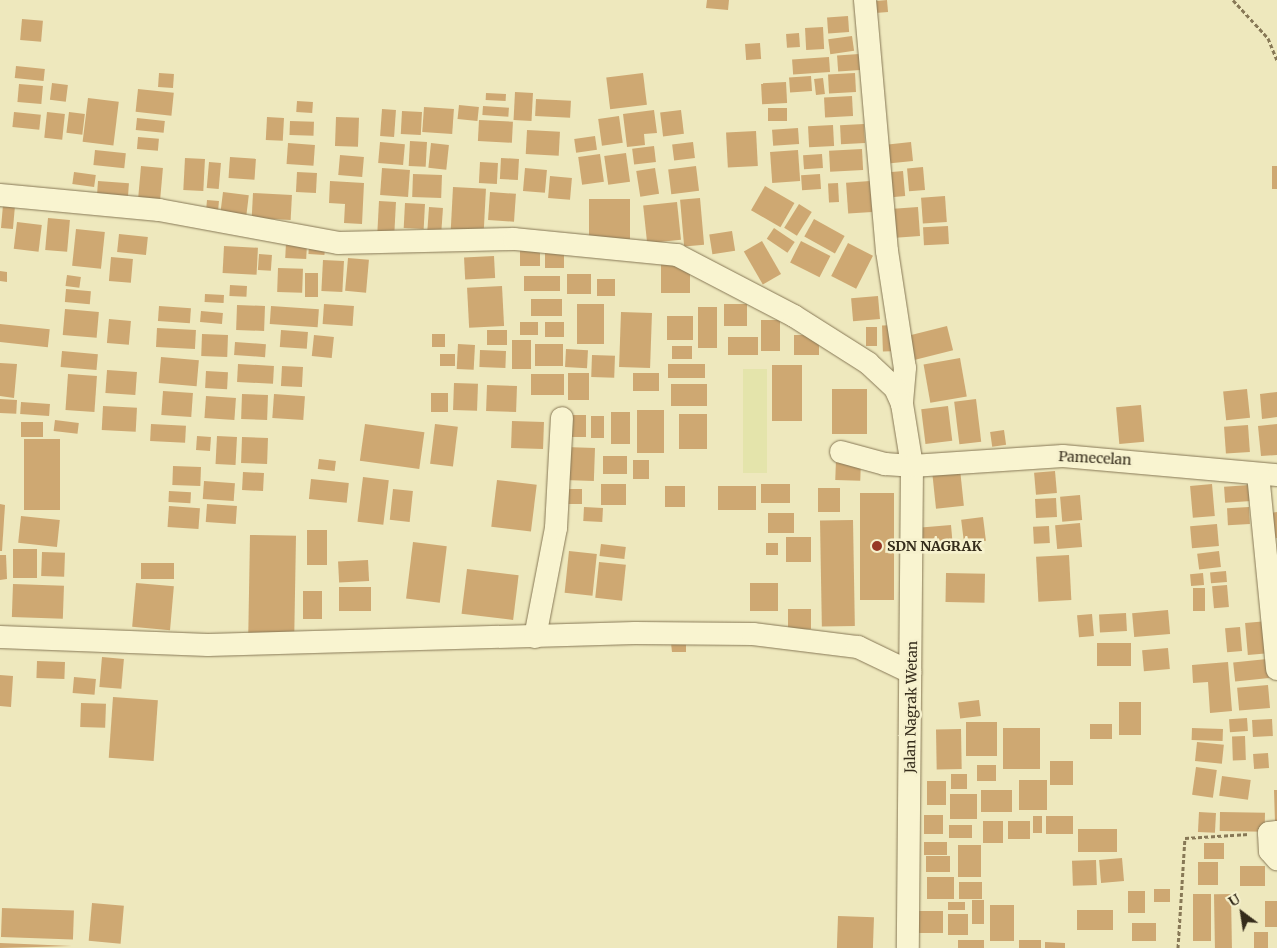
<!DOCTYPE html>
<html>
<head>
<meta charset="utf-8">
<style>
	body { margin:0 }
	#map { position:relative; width:1277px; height:948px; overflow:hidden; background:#eee8bd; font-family:Merriweather,serif }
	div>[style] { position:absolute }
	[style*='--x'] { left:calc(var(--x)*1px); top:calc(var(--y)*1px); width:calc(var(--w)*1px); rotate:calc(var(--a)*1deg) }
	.farmland>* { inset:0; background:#e4e4ab; transform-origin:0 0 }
	.building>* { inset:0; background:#cea872; transform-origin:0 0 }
	.path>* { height:3px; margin-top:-1.5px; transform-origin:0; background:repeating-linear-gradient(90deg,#877856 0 4px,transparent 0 6.5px) }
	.roads { filter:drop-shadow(0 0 1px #877856) drop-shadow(0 0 1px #877856) }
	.minor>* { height:22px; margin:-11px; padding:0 11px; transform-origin:11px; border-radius:11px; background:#f9f4d0 }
	.dots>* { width:14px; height:14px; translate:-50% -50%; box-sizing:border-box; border:2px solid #f6f1cd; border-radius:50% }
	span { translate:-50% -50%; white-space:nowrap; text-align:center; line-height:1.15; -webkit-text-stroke:5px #f6f1cd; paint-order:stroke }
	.street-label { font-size:14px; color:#352c1b }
	.poi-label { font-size:14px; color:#352c1b; font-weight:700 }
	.left { translate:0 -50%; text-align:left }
	.north { position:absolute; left:1217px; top:888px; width:50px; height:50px; -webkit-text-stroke:4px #f6f1cd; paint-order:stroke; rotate:329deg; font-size:14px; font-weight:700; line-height:20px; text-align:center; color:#352c1b }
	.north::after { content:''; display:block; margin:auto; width:18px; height:22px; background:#352c1b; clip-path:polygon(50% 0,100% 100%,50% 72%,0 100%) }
</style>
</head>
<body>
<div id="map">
	<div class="farmland">
		<i style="left:743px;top:369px;width:24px;height:104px"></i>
	</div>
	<div class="building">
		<i style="clip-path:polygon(707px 0,729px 0,728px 10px,706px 8px)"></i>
		<i style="left:887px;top:0;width:12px;height:16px;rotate:85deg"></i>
		<i style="left:848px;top:16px;width:16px;height:21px;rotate:86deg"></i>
		<i style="left:22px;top:19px;width:21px;height:21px;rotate:5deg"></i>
		<i style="left:823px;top:27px;width:22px;height:18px;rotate:87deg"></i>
		<i style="left:799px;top:33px;width:14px;height:13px;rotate:86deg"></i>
		<i style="left:852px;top:36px;width:15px;height:24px;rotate:82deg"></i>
		<i style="left:760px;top:43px;width:16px;height:15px;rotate:86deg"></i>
		<i style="left:859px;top:54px;width:16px;height:22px;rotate:86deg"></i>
		<i style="left:829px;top:57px;width:15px;height:37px;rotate:86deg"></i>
		<i style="left:16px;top:66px;width:29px;height:12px;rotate:6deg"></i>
		<i style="left:159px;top:73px;width:15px;height:14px;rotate:4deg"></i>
		<i style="left:643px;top:73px;width:32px;height:37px;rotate:83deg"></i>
		<i style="left:855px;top:73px;width:19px;height:27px;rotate:87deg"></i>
		<i style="left:811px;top:76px;width:15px;height:22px;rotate:86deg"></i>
		<i style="left:823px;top:78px;width:16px;height:9px;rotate:83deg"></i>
		<i style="left:786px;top:82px;width:21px;height:25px;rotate:87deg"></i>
		<i style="left:52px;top:83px;width:16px;height:17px;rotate:7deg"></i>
		<i style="left:19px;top:84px;width:24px;height:18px;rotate:5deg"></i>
		<i style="left:138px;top:89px;width:36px;height:23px;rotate:6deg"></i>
		<i style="left:515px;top:92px;width:18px;height:28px;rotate:3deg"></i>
		<i style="left:486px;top:93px;width:20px;height:7px;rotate:3deg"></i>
		<i style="left:852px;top:96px;width:20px;height:28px;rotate:87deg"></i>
		<i style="left:88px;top:98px;width:31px;height:44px;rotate:7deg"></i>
		<i style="left:536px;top:99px;width:35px;height:17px;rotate:3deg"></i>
		<i style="left:297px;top:101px;width:16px;height:11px;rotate:4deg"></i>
		<i style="left:459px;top:105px;width:20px;height:14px;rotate:6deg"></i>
		<i style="left:483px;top:106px;width:26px;height:9px;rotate:4deg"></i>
		<i style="left:424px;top:107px;width:30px;height:25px;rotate:4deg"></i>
		<i style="left:787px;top:108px;width:13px;height:19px;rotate:90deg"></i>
		<i style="left:382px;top:109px;width:14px;height:27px;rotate:4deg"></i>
		<i style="clip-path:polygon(654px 110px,657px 133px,644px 134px,645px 145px,627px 147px,623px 114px)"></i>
		<i style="left:681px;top:110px;width:24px;height:21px;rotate:83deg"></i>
		<i style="left:402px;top:111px;width:20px;height:23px;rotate:3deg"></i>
		<i style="left:14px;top:112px;width:27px;height:15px;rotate:6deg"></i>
		<i style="left:47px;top:112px;width:18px;height:26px;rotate:6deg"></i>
		<i style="left:69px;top:112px;width:16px;height:21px;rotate:7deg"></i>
		<i style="left:619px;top:116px;width:27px;height:21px;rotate:82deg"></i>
		<i style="left:267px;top:117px;width:17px;height:23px;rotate:3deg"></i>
		<i style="left:336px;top:117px;width:23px;height:29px;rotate:2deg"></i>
		<i style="left:137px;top:118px;width:28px;height:12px;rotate:6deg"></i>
		<i style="left:479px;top:120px;width:34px;height:21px;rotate:3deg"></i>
		<i style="left:290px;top:121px;width:24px;height:14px;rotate:2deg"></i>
		<i style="left:864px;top:124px;width:19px;height:24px;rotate:87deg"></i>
		<i style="left:833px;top:125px;width:21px;height:25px;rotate:87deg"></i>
		<i style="left:798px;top:128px;width:16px;height:26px;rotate:86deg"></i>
		<i style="left:527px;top:130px;width:33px;height:24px;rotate:3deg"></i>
		<i style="left:756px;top:131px;width:35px;height:30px;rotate:87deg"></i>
		<i style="left:595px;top:136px;width:14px;height:21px;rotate:82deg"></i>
		<i style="left:138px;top:137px;width:21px;height:12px;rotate:5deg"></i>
		<i style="left:410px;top:141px;width:17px;height:25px;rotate:3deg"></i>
		<i style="left:380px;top:142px;width:25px;height:21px;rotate:5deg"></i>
		<i style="left:693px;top:142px;width:16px;height:21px;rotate:83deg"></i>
		<i style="left:911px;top:142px;width:19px;height:30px;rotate:84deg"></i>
		<i style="left:288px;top:143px;width:27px;height:21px;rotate:4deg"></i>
		<i style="left:431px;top:143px;width:18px;height:25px;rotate:6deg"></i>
		<i style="left:654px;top:146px;width:16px;height:22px;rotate:83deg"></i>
		<i style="left:862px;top:149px;width:21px;height:33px;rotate:87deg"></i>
		<i style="left:95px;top:150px;width:31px;height:15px;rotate:6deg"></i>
		<i style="left:798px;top:150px;width:31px;height:28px;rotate:86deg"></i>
		<i style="left:626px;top:153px;width:29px;height:22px;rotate:82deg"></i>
		<i style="left:600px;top:154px;width:28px;height:22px;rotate:82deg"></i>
		<i style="left:822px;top:154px;width:14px;height:19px;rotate:86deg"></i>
		<i style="left:340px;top:155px;width:24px;height:20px;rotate:5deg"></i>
		<i style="left:230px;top:157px;width:26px;height:21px;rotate:4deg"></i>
		<i style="left:185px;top:158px;width:20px;height:32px;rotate:3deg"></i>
		<i style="left:501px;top:158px;width:18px;height:21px;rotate:3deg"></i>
		<i style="left:209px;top:162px;width:12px;height:26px;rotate:5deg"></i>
		<i style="left:480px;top:162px;width:18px;height:21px;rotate:3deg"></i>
		<i style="left:141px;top:166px;width:22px;height:34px;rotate:5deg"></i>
		<i style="left:696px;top:166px;width:25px;height:28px;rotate:83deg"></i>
		<i style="left:1277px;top:166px;width:23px;height:5px;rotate:90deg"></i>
		<i style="left:923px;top:167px;width:23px;height:16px;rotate:85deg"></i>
		<i style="left:382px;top:168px;width:28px;height:27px;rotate:4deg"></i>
		<i style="left:525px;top:168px;width:22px;height:23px;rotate:5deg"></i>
		<i style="left:655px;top:168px;width:26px;height:19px;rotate:81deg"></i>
		<i style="left:903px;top:171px;width:25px;height:14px;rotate:85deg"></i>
		<i style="left:74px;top:172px;width:22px;height:12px;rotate:8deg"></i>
		<i style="left:297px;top:172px;width:20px;height:20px;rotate:3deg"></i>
		<i style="left:413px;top:174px;width:29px;height:23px;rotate:2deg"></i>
		<i style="left:820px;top:174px;width:15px;height:19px;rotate:86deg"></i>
		<i style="left:550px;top:176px;width:22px;height:22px;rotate:5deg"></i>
		<i style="left:98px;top:181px;width:31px;height:18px;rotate:4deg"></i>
		<i style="clip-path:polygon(330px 181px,364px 183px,362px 224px,344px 223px,345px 204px,329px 203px)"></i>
		<i style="left:870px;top:181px;width:31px;height:24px;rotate:86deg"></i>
		<i style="left:838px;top:183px;width:19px;height:10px;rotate:87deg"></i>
		<i style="left:765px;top:186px;width:34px;height:28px;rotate:30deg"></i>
		<i style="left:453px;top:187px;width:33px;height:42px;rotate:3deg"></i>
		<i style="left:223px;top:192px;width:26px;height:23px;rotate:7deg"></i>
		<i style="left:490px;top:192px;width:26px;height:28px;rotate:4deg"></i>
		<i style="left:253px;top:193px;width:39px;height:25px;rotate:3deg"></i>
		<i style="left:945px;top:196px;width:26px;height:24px;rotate:86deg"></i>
		<i style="left:700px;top:198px;width:47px;height:20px;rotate:85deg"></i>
		<i style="left:589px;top:199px;width:41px;height:40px"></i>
		<i style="left:207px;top:200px;width:12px;height:13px;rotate:5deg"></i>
		<i style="left:379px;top:201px;width:17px;height:34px;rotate:3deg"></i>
		<i style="left:677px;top:202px;width:38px;height:34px;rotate:84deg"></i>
		<i style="left:405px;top:203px;width:20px;height:25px;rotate:3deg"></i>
		<i style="left:799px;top:204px;width:15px;height:28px;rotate:32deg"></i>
		<i style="left:3px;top:205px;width:12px;height:23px;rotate:5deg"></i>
		<i style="left:429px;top:207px;width:14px;height:25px;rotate:4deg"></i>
		<i style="left:918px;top:207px;width:29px;height:28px;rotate:86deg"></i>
		<i style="left:48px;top:218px;width:22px;height:32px;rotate:5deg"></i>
		<i style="left:814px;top:219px;width:35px;height:20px;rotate:29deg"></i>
		<i style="left:17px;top:222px;width:25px;height:27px;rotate:7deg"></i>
		<i style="left:948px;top:226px;width:18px;height:25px;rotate:87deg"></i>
		<i style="left:774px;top:228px;width:25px;height:13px;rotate:34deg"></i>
		<i style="left:76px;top:229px;width:29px;height:37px;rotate:6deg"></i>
		<i style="left:732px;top:231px;width:20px;height:23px;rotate:81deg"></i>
		<i style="left:119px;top:234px;width:29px;height:18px;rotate:6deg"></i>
		<i style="left:762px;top:241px;width:38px;height:21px;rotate:60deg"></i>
		<i style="left:801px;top:241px;width:33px;height:24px;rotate:27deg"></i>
		<i style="left:286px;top:243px;width:21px;height:15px;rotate:3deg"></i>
		<i style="left:848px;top:243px;width:28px;height:37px;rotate:27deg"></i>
		<i style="left:224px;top:246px;width:34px;height:27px;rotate:3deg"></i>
		<i style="left:309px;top:246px;width:16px;height:8px;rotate:4deg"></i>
		<i style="left:520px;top:248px;width:20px;height:18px"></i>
		<i style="left:545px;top:248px;width:19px;height:20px"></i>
		<i style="left:259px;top:254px;width:13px;height:16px;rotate:4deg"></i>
		<i style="left:494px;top:256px;width:22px;height:30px;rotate:87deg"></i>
		<i style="left:111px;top:257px;width:22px;height:24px;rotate:5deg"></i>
		<i style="left:348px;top:258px;width:21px;height:33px;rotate:5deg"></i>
		<i style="left:323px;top:260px;width:21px;height:31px;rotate:3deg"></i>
		<i style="left:661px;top:264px;width:29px;height:29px"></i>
		<i style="left:278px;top:268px;width:25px;height:24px;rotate:2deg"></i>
		<i style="clip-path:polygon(0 271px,7px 272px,7px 282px,0 281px)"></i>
		<i style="left:305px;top:273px;width:13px;height:24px"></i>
		<i style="left:567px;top:274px;width:24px;height:20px"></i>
		<i style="left:67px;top:275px;width:14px;height:11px;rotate:8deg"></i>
		<i style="left:524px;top:276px;width:36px;height:15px"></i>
		<i style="left:597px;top:279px;width:18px;height:17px"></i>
		<i style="left:230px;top:285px;width:17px;height:11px;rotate:3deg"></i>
		<i style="left:502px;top:286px;width:40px;height:35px;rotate:87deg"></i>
		<i style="left:66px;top:289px;width:25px;height:13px;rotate:5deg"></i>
		<i style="left:205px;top:294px;width:19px;height:8px;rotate:3deg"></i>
		<i style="left:878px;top:296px;width:23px;height:27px;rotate:85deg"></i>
		<i style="left:531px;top:299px;width:31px;height:17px"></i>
		<i style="left:324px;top:304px;width:30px;height:20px;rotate:4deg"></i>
		<i style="left:577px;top:304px;width:27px;height:40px"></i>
		<i style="left:724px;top:304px;width:23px;height:22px"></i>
		<i style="left:237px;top:305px;width:28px;height:25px;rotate:2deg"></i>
		<i style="left:159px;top:306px;width:32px;height:15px;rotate:4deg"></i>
		<i style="left:271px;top:306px;width:48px;height:18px;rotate:4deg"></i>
		<i style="left:698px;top:307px;width:19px;height:41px"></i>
		<i style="left:65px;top:309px;width:34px;height:26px;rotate:5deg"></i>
		<i style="left:201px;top:311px;width:22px;height:11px;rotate:5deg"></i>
		<i style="left:621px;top:312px;width:31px;height:55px;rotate:2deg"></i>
		<i style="left:667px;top:316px;width:26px;height:24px"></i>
		<i style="left:109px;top:319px;width:22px;height:24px;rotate:5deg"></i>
		<i style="left:761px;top:320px;width:19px;height:31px"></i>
		<i style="left:520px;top:322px;width:18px;height:13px"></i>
		<i style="left:564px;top:322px;width:15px;height:19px;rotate:90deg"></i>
		<i style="left:0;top:324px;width:50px;height:18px;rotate:6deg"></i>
		<i style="left:897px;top:325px;width:26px;height:15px;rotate:88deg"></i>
		<i style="left:947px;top:326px;width:25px;height:41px;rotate:76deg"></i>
		<i style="left:877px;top:327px;width:19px;height:11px;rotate:90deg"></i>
		<i style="left:157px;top:328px;width:39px;height:19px;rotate:3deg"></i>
		<i style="left:281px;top:330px;width:27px;height:17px;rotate:4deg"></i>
		<i style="left:487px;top:330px;width:20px;height:15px"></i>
		<i style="left:202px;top:334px;width:26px;height:22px;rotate:2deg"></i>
		<i style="left:432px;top:334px;width:13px;height:13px"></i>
		<i style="left:314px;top:335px;width:20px;height:21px;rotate:6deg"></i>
		<i style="left:794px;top:335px;width:25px;height:20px"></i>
		<i style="left:728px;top:337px;width:30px;height:18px"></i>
		<i style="left:512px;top:340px;width:19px;height:29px"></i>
		<i style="left:235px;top:342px;width:31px;height:13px;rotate:4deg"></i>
		<i style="left:458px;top:344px;width:17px;height:25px;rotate:3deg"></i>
		<i style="left:535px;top:344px;width:28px;height:22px"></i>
		<i style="left:672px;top:346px;width:20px;height:13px"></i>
		<i style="left:566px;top:349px;width:22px;height:18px;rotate:3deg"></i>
		<i style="left:480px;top:350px;width:26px;height:17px;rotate:2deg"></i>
		<i style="left:62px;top:351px;width:36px;height:16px;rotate:5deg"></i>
		<i style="left:440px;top:354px;width:15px;height:12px"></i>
		<i style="left:592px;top:355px;width:23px;height:22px;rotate:2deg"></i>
		<i style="left:161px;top:357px;width:38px;height:26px;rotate:5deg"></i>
		<i style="left:960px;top:358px;width:39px;height:37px;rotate:80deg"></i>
		<i style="clip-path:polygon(0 363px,17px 364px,14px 398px,0 396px)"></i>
		<i style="left:238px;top:364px;width:36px;height:18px;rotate:3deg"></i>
		<i style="left:668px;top:364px;width:37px;height:14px"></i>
		<i style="left:772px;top:365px;width:30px;height:56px"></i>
		<i style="left:282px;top:366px;width:21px;height:20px;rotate:3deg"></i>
		<i style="left:107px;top:370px;width:30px;height:23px;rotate:4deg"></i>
		<i style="left:206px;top:371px;width:22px;height:17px;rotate:3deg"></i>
		<i style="left:568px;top:373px;width:21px;height:27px"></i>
		<i style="left:659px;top:373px;width:18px;height:26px;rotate:90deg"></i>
		<i style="left:68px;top:374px;width:29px;height:36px;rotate:4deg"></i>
		<i style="left:531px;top:374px;width:33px;height:21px"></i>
		<i style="left:454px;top:383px;width:24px;height:27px;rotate:2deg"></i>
		<i style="left:671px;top:384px;width:36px;height:22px"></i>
		<i style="left:487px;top:385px;width:30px;height:26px;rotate:2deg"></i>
		<i style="left:832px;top:389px;width:35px;height:45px"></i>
		<i style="left:1247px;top:389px;width:29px;height:24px;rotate:84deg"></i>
		<i style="left:163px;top:391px;width:30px;height:24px;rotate:4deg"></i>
		<i style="clip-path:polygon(1277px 392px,1277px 417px,1262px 419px,1260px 394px)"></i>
		<i style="left:431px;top:393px;width:17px;height:19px"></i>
		<i style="left:242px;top:394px;width:26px;height:25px;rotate:2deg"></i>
		<i style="left:274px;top:394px;width:31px;height:24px;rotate:4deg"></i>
		<i style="left:206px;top:396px;width:30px;height:22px;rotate:4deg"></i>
		<i style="left:0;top:399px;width:17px;height:14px;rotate:3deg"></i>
		<i style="left:976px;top:399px;width:43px;height:22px;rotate:83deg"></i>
		<i style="left:21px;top:402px;width:29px;height:12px;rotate:4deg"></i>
		<i style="left:1141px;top:405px;width:37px;height:25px;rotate:85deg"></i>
		<i style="left:103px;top:406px;width:34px;height:24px;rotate:3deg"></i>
		<i style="left:948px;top:406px;width:35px;height:27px;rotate:83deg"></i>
		<i style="left:637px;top:410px;width:27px;height:43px"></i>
		<i style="left:611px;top:412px;width:19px;height:32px"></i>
		<i style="left:679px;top:414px;width:28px;height:35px"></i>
		<i style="left:565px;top:415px;width:21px;height:22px"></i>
		<i style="left:591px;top:416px;width:13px;height:22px"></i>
		<i style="left:55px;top:420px;width:24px;height:11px;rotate:7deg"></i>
		<i style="left:512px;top:421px;width:32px;height:27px;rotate:2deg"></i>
		<i style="left:21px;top:422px;width:22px;height:15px"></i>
		<i style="left:151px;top:424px;width:35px;height:17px;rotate:3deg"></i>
		<i style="left:365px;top:424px;width:60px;height:37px;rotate:8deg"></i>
		<i style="left:435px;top:424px;width:23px;height:40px;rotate:7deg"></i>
		<i style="clip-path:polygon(1277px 424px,1277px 455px,1261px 456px,1258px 426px)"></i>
		<i style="left:1248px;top:425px;width:27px;height:24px;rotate:86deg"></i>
		<i style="left:1004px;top:430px;width:15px;height:14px;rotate:82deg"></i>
		<i style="left:197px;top:436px;width:14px;height:14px;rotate:4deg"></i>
		<i style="left:217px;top:436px;width:20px;height:28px;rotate:3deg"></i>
		<i style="left:242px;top:437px;width:26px;height:26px;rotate:2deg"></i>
		<i style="left:24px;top:439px;width:36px;height:71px"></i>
		<i style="left:595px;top:448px;width:33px;height:30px;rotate:92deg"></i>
		<i style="left:603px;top:456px;width:24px;height:18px"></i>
		<i style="left:319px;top:459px;width:17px;height:10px;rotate:7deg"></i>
		<i style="left:836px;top:459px;width:25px;height:21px;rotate:2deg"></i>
		<i style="left:633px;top:460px;width:16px;height:19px"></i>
		<i style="left:173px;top:466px;width:28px;height:19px;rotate:2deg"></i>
		<i style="left:960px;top:469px;width:37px;height:28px;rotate:84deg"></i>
		<i style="left:1055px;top:471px;width:22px;height:21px;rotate:85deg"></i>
		<i style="left:243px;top:472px;width:21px;height:18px;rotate:3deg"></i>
		<i style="left:363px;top:477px;width:26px;height:45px;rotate:7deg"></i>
		<i style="left:311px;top:479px;width:38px;height:20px;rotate:6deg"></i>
		<i style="left:497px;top:480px;width:40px;height:47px;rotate:7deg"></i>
		<i style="left:204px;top:481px;width:31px;height:18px;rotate:4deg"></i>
		<i style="left:601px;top:484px;width:25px;height:21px"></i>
		<i style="left:761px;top:484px;width:29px;height:19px"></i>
		<i style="left:1212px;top:484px;width:32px;height:22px;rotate:85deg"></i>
		<i style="left:1250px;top:485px;width:16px;height:26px;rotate:86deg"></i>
		<i style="left:665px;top:486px;width:20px;height:21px"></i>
		<i style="left:718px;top:486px;width:38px;height:24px"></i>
		<i style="left:818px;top:488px;width:22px;height:24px"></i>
		<i style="left:393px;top:489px;width:20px;height:31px;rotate:6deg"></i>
		<i style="left:565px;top:489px;width:17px;height:15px"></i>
		<i style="left:169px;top:491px;width:22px;height:11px;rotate:3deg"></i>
		<i style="left:860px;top:493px;width:34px;height:107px"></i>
		<i style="left:1080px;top:495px;width:25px;height:20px;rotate:85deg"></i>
		<i style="left:1056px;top:498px;width:19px;height:21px;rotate:87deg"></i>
		<i style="clip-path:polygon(0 504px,5px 505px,2px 551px,0 551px)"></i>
		<i style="left:207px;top:504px;width:30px;height:18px;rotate:4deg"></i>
		<i style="left:169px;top:506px;width:31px;height:21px;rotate:4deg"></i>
		<i style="left:584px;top:507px;width:19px;height:14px;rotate:3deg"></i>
		<i style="left:1249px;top:507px;width:17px;height:22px;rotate:87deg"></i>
		<i style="clip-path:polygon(1277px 512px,1277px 538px,1271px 539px,1269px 513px)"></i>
		<i style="left:768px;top:513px;width:26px;height:20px"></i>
		<i style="left:21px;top:516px;width:39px;height:27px;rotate:6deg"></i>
		<i style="left:983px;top:517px;width:24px;height:22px;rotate:83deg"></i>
		<i style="left:853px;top:520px;width:106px;height:33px;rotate:89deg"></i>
		<i style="left:1080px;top:523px;width:24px;height:25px;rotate:85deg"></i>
		<i style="left:1217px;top:524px;width:22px;height:27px;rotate:85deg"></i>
		<i style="left:951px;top:525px;width:25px;height:30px;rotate:85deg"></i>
		<i style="left:1049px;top:526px;width:17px;height:16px;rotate:87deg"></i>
		<i style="left:307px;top:530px;width:20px;height:35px"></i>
		<i style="left:250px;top:535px;width:46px;height:101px;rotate:1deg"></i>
		<i style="left:786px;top:537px;width:25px;height:25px"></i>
		<i style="left:413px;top:542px;width:34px;height:57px;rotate:7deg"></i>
		<i style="left:766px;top:543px;width:12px;height:12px"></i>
		<i style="left:601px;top:544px;width:25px;height:12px;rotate:7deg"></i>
		<i style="left:13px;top:549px;width:24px;height:29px"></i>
		<i style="left:569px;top:551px;width:28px;height:42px;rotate:6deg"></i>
		<i style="left:1219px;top:551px;width:16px;height:22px;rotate:83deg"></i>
		<i style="left:42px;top:552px;width:23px;height:24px;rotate:2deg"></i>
		<i style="clip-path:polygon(0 555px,6px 555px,7px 579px,0 580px)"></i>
		<i style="left:1069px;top:555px;width:45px;height:33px;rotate:87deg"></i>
		<i style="left:368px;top:560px;width:21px;height:30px;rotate:87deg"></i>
		<i style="left:599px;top:562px;width:27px;height:36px;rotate:6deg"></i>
		<i style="left:174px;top:563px;width:16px;height:33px;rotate:90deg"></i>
		<i style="left:467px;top:569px;width:52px;height:45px;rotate:7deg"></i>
		<i style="left:1226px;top:571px;width:11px;height:16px;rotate:85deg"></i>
		<i style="left:946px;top:573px;width:39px;height:29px;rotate:1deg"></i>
		<i style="left:1203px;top:573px;width:12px;height:13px;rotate:85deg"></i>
		<i style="left:136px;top:583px;width:38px;height:44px;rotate:5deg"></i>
		<i style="left:750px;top:583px;width:28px;height:28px"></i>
		<i style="left:13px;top:584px;width:51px;height:33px;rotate:2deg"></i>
		<i style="left:1227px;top:585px;width:22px;height:15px;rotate:85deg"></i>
		<i style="left:339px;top:587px;width:32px;height:24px"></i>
		<i style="left:1193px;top:588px;width:12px;height:23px"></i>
		<i style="left:303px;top:591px;width:19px;height:28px"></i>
		<i style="left:788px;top:609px;width:23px;height:20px"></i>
		<i style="left:1168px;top:610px;width:24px;height:36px;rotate:85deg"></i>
		<i style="left:1126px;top:613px;width:18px;height:27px;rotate:87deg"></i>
		<i style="left:1092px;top:614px;width:22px;height:15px;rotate:85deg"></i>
		<i style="left:1268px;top:621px;width:32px;height:23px;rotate:85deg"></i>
		<i style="left:1240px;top:627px;width:24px;height:15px;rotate:85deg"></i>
		<i style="clip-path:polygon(686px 642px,686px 652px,672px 652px,671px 643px)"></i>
		<i style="left:1097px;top:643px;width:34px;height:23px"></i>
		<i style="left:1168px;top:648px;width:21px;height:26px;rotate:85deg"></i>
		<i style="left:102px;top:657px;width:22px;height:30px;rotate:5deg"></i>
		<i style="left:1267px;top:659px;width:19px;height:34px;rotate:84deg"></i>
		<i style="left:37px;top:661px;width:28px;height:17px;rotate:2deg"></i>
		<i style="clip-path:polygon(1228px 662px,1232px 711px,1210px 713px,1208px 682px,1193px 683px,1192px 665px)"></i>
		<i style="clip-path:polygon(0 675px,13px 676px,11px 707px,0 706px)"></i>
		<i style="left:74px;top:677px;width:22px;height:16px;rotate:5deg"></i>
		<i style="left:1268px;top:685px;width:23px;height:31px;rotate:85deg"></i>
		<i style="left:113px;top:697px;width:45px;height:61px;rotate:4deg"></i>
		<i style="left:979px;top:700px;width:16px;height:21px;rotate:83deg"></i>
		<i style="left:1141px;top:702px;width:33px;height:22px;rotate:90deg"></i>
		<i style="left:81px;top:703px;width:25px;height:24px;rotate:2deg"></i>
		<i style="left:1247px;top:718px;width:13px;height:18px;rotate:86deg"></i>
		<i style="left:1272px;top:719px;width:17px;height:20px;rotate:87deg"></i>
		<i style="left:966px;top:722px;width:31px;height:34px"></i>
		<i style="left:1090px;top:724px;width:22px;height:15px"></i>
		<i style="left:1040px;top:728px;width:41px;height:37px;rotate:90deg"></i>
		<i style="left:1192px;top:728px;width:31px;height:12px;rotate:2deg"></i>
		<i style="left:961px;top:729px;width:40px;height:25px;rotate:89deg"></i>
		<i style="left:1245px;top:736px;width:24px;height:13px;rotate:88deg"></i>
		<i style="left:1197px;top:742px;width:27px;height:19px;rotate:6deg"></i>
		<i style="left:1268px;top:753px;width:15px;height:15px;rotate:86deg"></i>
		<i style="left:1073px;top:761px;width:24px;height:23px;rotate:90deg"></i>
		<i style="left:977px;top:765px;width:19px;height:16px"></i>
		<i style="left:1196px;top:767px;width:21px;height:28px;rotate:8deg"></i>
		<i style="left:951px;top:774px;width:16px;height:15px"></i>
		<i style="left:1222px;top:776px;width:29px;height:20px;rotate:8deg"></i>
		<i style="left:1019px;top:780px;width:28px;height:30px"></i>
		<i style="left:927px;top:781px;width:19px;height:24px"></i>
		<i style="left:981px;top:790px;width:31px;height:22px"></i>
		<i style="clip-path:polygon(1274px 790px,1277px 790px,1277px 823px,1275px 823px)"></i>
		<i style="left:950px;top:794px;width:27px;height:25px"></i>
		<i style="left:1199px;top:812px;width:17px;height:20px;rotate:3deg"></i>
		<i style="left:1220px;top:812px;width:45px;height:19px;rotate:1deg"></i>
		<i style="left:924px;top:815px;width:19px;height:19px"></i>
		<i style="left:1033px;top:816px;width:9px;height:17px"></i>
		<i style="left:1046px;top:816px;width:27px;height:18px"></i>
		<i style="left:983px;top:821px;width:20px;height:22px"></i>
		<i style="left:1030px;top:821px;width:18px;height:22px;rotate:90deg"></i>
		<i style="left:949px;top:825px;width:23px;height:13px"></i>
		<i style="left:1117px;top:829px;width:23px;height:39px;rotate:90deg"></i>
		<i style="left:947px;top:842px;width:13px;height:23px;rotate:90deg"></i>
		<i style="left:1224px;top:843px;width:16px;height:20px;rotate:90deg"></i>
		<i style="left:958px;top:845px;width:23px;height:32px"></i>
		<i style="left:926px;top:856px;width:24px;height:16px"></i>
		<i style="left:1122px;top:858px;width:23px;height:23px;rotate:85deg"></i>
		<i style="left:1096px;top:860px;width:25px;height:24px;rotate:88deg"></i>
		<i style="left:1218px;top:862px;width:23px;height:20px;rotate:90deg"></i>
		<i style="left:1240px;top:866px;width:25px;height:20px"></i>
		<i style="left:927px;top:877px;width:27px;height:22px"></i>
		<i style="left:959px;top:882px;width:23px;height:17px"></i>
		<i style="left:1154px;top:889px;width:16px;height:13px"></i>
		<i style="left:1128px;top:891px;width:17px;height:22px"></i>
		<i style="left:1211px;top:894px;width:47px;height:18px;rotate:90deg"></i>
		<i style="left:1231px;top:894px;width:54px;height:17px;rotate:89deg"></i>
		<i style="left:972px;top:900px;width:12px;height:24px"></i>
		<i style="left:1265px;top:901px;width:12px;height:26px"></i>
		<i style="left:948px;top:902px;width:17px;height:8px"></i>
		<i style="left:92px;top:903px;width:32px;height:38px;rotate:5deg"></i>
		<i style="left:990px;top:905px;width:24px;height:36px"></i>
		<i style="left:2px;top:908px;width:72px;height:29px;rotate:2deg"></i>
		<i style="left:1077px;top:910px;width:36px;height:20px"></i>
		<i style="left:943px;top:911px;width:22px;height:27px;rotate:90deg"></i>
		<i style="left:948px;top:914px;width:20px;height:21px"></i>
		<i style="left:838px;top:916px;width:36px;height:32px;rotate:2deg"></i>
		<i style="left:1156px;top:923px;width:18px;height:24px;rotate:90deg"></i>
		<i style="left:1254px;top:932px;width:14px;height:16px"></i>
		<i style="left:958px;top:940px;width:26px;height:8px"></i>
		<i style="left:1019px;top:940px;width:22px;height:8px"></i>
		<i style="clip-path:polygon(1045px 942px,1065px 943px,1065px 948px,1045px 948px)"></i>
		<i style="clip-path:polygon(0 943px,72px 946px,0 948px)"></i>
	</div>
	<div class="path">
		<i style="--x:1233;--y:0;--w:52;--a:47.4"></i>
		<i style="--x:1268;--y:38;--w:24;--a:68"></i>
		<i style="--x:1178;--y:948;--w:110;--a:-86.4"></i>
		<i style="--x:1185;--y:838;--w:64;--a:-3.6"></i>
	</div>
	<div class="roads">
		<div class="minor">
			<i style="--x:865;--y:0;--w:252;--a:85"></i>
			<i style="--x:887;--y:251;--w:118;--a:81.3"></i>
			<i style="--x:905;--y:368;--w:36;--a:95"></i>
			<i style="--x:0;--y:195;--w:160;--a:5.4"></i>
			<i style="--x:159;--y:210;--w:182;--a:10.4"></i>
			<i style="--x:338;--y:243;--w:176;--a:-1.3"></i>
			<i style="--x:514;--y:239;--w:164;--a:5.6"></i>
			<i style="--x:677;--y:255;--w:132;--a:27.5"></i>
			<i style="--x:794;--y:316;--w:88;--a:32.4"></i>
			<i style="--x:868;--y:363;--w:37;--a:43"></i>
			<i style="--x:895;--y:388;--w:17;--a:66"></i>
			<i style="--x:902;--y:404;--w:63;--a:80.8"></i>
			<i style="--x:912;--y:466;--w:482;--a:90.5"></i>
			<i style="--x:841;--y:452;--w:46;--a:15.3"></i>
			<i style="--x:885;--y:464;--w:27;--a:4"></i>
			<i style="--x:912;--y:466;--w:151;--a:-3.8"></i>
			<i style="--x:1063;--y:456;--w:215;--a:5.1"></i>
			<i style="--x:1258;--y:474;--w:196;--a:84.4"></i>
			<i style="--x:0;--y:637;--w:208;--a:2.2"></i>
			<i style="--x:208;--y:645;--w:427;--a:-1.6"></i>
			<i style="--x:635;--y:633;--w:118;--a:0.5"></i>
			<i style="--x:753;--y:634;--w:106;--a:7.1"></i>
			<i style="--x:858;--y:647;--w:58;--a:25.7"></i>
			<i style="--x:535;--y:637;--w:111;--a:-79.1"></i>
			<i style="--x:556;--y:528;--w:110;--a:-86.9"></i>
			<i style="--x:1277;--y:832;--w:8;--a:173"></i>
			<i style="--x:1269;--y:833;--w:18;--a:87"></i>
			<i style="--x:1270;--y:851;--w:11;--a:49"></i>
		</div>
	</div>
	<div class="dots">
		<i style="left:877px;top:546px;background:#973825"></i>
	</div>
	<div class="street-label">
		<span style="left:1095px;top:458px;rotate:3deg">Pamecelan</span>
		<span style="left:911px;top:707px;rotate:-89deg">Jalan Nagrak Wetan</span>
	</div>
	<div class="poi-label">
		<span class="left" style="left:887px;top:546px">SDN NAGRAK</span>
	</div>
	<div class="north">U</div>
</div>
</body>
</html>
